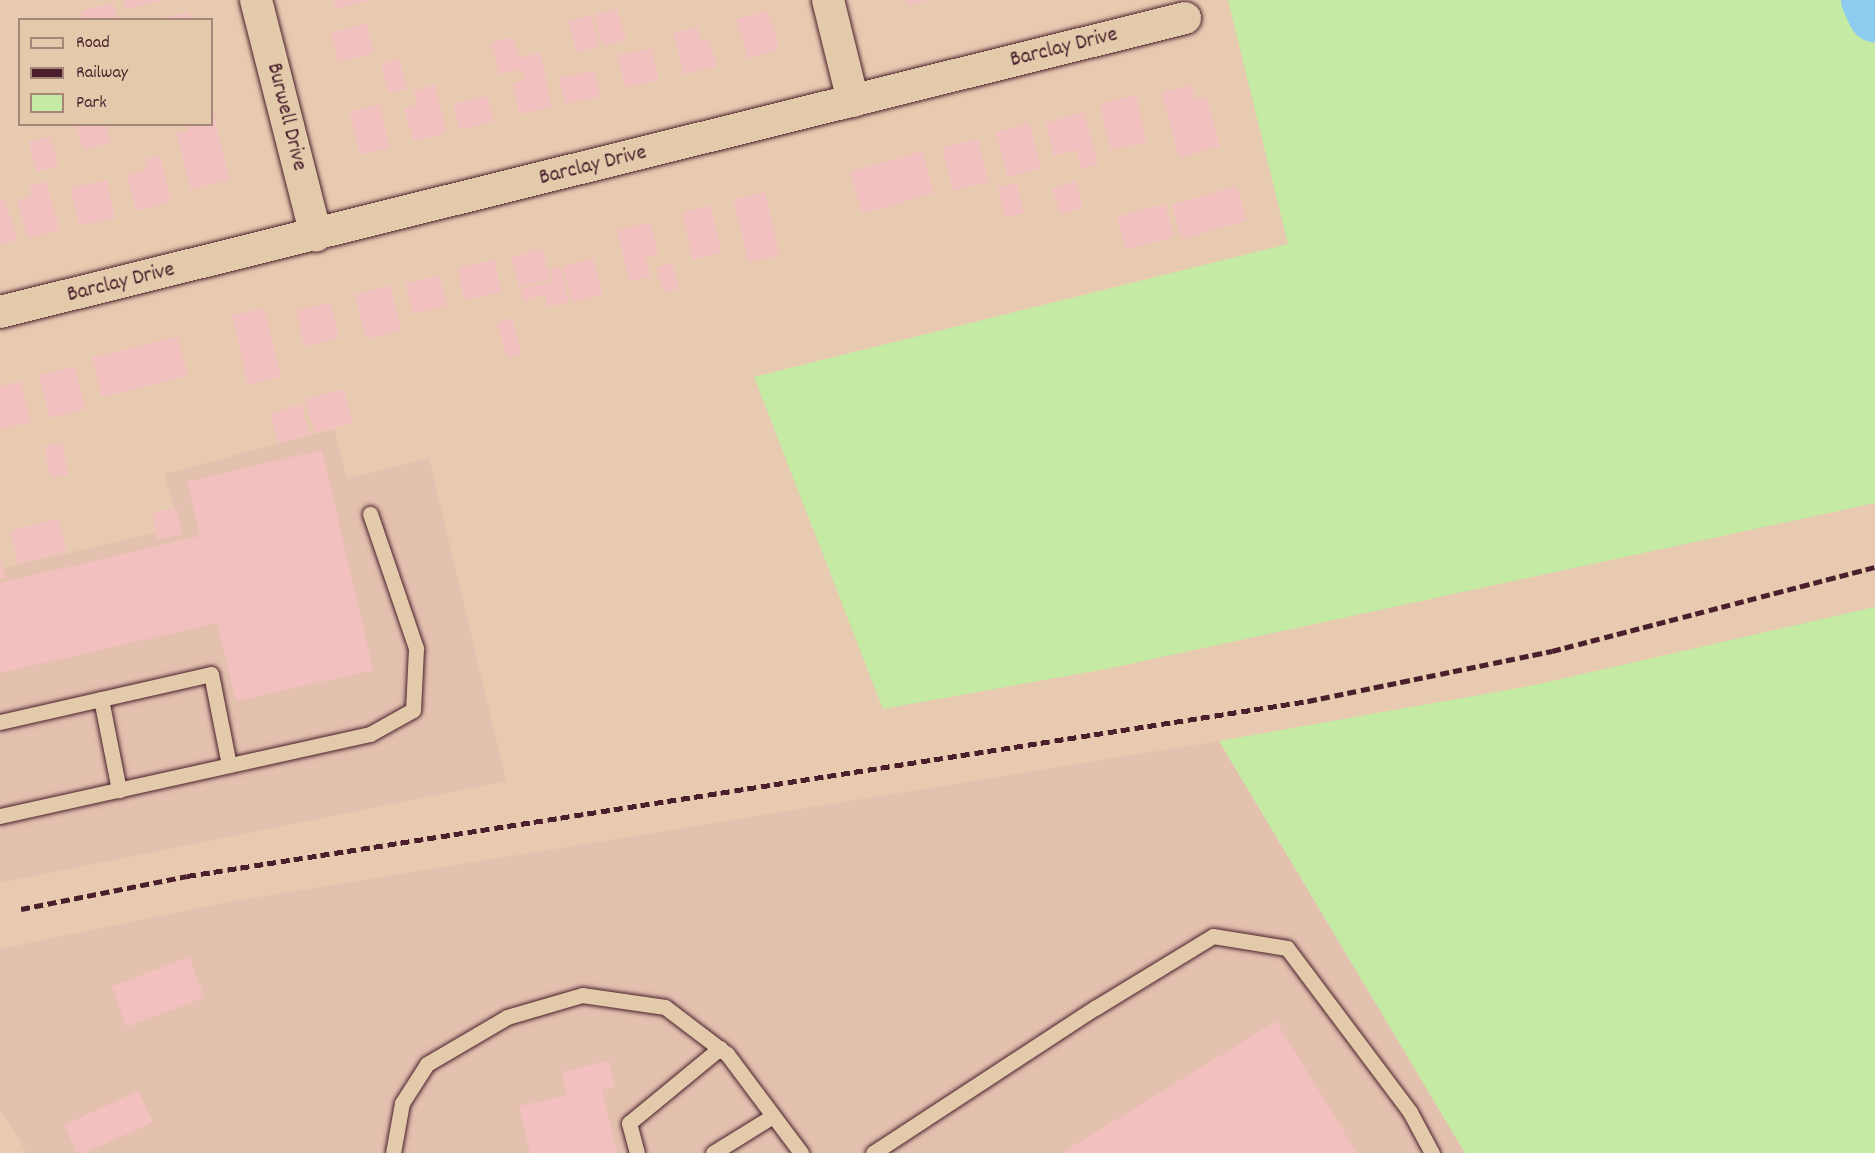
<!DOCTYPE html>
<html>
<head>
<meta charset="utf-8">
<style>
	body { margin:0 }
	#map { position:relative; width:1875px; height:1153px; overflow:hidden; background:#e7cab0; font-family:Dekko,sans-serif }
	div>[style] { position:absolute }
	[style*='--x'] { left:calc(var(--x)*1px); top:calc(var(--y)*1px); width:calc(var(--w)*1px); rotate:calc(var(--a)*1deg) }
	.built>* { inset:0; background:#e4c0af }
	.green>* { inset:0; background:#c4eaa4 }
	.river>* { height:54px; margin:-27px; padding:0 27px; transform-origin:27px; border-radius:27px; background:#8dccee }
	.building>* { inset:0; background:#f2c1bf; transform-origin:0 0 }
	.roads { filter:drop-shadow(0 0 2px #4a1f2b) drop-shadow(0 0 2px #4a1f2b) }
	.lane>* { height:15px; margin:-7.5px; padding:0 7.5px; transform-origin:7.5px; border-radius:7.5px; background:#e3caab }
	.street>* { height:32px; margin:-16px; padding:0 16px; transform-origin:16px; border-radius:16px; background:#e3caab }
	.rail>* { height:4.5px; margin-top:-2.25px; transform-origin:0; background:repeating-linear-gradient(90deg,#4a1f2b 0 9px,transparent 0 13.5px) }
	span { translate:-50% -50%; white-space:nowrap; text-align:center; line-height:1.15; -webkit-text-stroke:5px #e3caab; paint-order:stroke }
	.street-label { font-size:22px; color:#4a1f2b }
	.legend { position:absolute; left:18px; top:18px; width:195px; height:108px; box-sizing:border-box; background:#e3caab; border:2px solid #a68678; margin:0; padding:8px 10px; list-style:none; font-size:18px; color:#4a1f2b }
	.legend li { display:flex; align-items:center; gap:12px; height:30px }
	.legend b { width:30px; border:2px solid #a68678 }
</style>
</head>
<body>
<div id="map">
	<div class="built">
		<i style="clip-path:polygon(334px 429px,347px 479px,429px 458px,506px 781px,0 883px,0 569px,180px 527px,164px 474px)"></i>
		<i style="clip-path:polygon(1219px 741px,1465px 1153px,27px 1153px,0 1110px,0 949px,228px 902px)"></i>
	</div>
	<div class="green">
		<i style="clip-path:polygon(1228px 0,1875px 0,1875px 503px,1111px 668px,883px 709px,754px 377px,1288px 244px)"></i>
		<i style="clip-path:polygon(1875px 607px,1875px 1153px,1465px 1153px,1219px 741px,1530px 686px)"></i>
	</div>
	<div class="river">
		<i style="--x:1868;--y:0;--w:17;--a:65"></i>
	</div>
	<div class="building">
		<i style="clip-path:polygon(123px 0,161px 0,161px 1px,126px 10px)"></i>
		<i style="clip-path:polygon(334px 0,370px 0,370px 1px,336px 9px)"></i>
		<i style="clip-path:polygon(906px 0,927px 0,927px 1px,907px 5px)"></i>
		<i style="clip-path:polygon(113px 3px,117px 20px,83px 20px,81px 11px)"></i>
		<i style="left:617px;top:8px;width:33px;height:24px;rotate:74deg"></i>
		<i style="left:768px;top:10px;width:41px;height:33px;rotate:74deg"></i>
		<i style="clip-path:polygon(189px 12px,191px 20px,159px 20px,159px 19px)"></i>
		<i style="left:591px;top:15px;width:32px;height:24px;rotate:74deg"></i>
		<i style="left:366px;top:23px;width:31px;height:37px;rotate:75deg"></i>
		<i style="clip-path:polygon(697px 27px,701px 41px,709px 39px,717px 66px,684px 75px,673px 33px)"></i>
		<i style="clip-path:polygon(513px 37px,519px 58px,540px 53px,552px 107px,519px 114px,513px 83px,524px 80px,522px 69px,499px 75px,491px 43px)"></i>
		<i style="left:652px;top:48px;width:33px;height:35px;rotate:78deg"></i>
		<i style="left:399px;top:58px;width:32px;height:19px;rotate:74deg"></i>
		<i style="left:594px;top:70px;width:27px;height:36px;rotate:77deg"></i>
		<i style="clip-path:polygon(1191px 84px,1195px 99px,1206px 96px,1220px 146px,1179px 158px,1161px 93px)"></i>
		<i style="clip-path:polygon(435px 85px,447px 132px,414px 142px,404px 109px,417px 105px,413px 91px)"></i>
		<i style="left:1136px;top:95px;width:48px;height:37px;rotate:77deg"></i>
		<i style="left:488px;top:96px;width:26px;height:36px;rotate:77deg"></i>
		<i style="left:380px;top:104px;width:45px;height:31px;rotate:77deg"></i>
		<i style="clip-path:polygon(212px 108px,230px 180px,191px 190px,176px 133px,188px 130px,186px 124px,212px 124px)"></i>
		<i style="clip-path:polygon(1084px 112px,1098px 165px,1081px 169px,1076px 150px,1054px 156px,1045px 123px)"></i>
		<i style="left:1029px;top:123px;width:47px;height:35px;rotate:75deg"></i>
		<i style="clip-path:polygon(75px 124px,106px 124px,111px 142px,83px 150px)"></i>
		<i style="left:50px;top:136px;width:31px;height:22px;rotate:75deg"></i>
		<i style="left:978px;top:139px;width:44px;height:37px;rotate:76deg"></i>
		<i style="left:922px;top:151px;width:44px;height:75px;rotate:74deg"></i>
		<i style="clip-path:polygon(160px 155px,172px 201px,136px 211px,127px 175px,148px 169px,145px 159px)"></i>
		<i style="left:107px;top:180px;width:39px;height:37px;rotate:78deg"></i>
		<i style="clip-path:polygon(46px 181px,60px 230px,28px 239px,17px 200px,32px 196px,29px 186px)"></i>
		<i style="left:1075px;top:181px;width:28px;height:24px;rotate:73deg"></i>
		<i style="left:1017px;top:183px;width:31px;height:20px;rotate:77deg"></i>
		<i style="left:1237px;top:186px;width:36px;height:68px;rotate:74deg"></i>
		<i style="left:765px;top:192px;width:65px;height:32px;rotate:77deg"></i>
		<i style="clip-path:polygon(5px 199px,17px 240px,0 245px,0 200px)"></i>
		<i style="left:1165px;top:204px;width:34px;height:50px;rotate:75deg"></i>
		<i style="left:711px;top:206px;width:48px;height:30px;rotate:77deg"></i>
		<i style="clip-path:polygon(650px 222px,658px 254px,646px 257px,651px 276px,630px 282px,617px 230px)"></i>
		<i style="left:542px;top:248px;width:32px;height:33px;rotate:74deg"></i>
		<i style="left:593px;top:258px;width:38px;height:32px;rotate:75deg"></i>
		<i style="left:495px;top:260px;width:33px;height:38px;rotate:79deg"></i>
		<i style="left:672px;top:263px;width:27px;height:16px;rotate:75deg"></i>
		<i style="clip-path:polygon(560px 266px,569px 302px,547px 307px,545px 295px,523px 301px,520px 289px,553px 281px,550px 269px)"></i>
		<i style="left:439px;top:275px;width:32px;height:35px;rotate:76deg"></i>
		<i style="left:390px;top:285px;width:46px;height:37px;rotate:75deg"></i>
		<i style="left:331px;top:302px;width:37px;height:36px;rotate:77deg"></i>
		<i style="left:265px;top:308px;width:71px;height:34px;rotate:77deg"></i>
		<i style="left:512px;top:318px;width:37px;height:16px;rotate:74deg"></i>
		<i style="left:178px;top:336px;width:41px;height:89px;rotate:76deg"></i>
		<i style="left:75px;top:366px;width:44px;height:37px;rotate:76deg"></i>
		<i style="clip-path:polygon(21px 381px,31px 422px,0 430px,0 386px)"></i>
		<i style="left:344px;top:389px;width:35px;height:40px;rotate:75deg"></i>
		<i style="left:301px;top:404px;width:31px;height:33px;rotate:73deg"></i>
		<i style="left:62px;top:443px;width:32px;height:18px;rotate:79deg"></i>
		<i style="clip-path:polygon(322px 450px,373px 670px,236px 701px,217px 623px,0 673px,0 583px,200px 536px,187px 482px)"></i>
		<i style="left:177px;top:508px;width:27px;height:25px;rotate:80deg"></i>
		<i style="left:58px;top:519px;width:34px;height:49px;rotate:76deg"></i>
		<i style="clip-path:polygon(0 559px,5px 578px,0 579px)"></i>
		<i style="left:189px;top:957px;width:43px;height:83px;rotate:69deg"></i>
		<i style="clip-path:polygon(1276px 1021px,1357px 1153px,1062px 1153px)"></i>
		<i style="clip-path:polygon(609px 1060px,615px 1087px,602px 1090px,617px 1153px,530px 1153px,519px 1106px,567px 1095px,562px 1072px)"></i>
		<i style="clip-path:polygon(138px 1091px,153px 1122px,85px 1153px,77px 1153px,64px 1125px)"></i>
	</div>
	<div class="roads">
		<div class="lane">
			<i style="--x:101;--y:699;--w:93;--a:78.8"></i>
			<i style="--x:0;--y:722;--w:216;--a:-12.8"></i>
			<i style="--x:211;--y:674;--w:93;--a:78.8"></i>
			<i style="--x:0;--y:816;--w:379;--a:-12.5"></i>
			<i style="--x:370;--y:734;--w:49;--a:-29.2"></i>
			<i style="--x:413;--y:710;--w:62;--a:-87.2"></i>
			<i style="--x:416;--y:648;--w:142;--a:-108.9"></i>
			<i style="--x:393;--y:1153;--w:51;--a:-79.8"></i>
			<i style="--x:402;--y:1103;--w:46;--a:-57.3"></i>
			<i style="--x:427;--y:1064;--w:93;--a:-30.4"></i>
			<i style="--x:507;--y:1017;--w:78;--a:-16.3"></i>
			<i style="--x:582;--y:995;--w:84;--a:8.2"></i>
			<i style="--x:665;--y:1007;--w:78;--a:37.2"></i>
			<i style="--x:727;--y:1054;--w:124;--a:53.2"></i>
			<i style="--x:637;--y:1153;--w:31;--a:-105"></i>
			<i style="--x:629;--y:1123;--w:118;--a:-39.5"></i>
			<i style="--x:713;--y:1153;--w:70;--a:-31.7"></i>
			<i style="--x:873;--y:1153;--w:265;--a:-33.2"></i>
			<i style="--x:1095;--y:1008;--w:138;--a:-31.4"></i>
			<i style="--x:1213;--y:936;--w:75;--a:9.2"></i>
			<i style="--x:1287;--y:948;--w:205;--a:53.1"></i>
			<i style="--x:1410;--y:1112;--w:47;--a:61.8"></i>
		</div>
		<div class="street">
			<i style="--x:256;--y:0;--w:243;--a:75.7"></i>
			<i style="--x:828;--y:0;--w:104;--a:76.1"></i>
			<i style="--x:0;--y:312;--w:1221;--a:-13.93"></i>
		</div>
	</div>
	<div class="rail">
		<i style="--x:21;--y:909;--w:169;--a:-11.2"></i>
		<i style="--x:187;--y:876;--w:1135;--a:-8.87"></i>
		<i style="--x:1308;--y:701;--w:249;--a:-11.6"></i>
		<i style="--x:1552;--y:651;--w:334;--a:-14.6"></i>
	</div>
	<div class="street-label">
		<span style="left:1064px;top:48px;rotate:-14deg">Barclay Drive</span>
		<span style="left:286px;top:117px;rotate:76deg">Burwell Drive</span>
		<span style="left:593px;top:166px;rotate:-14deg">Barclay Drive</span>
		<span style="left:121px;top:283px;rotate:-14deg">Barclay Drive</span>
	</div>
	<ul class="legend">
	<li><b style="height:8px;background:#e3caab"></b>Road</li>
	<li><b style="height:8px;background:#4a1f2b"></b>Railway</li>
	<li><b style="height:16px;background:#c4eaa4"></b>Park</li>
	</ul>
</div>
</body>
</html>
